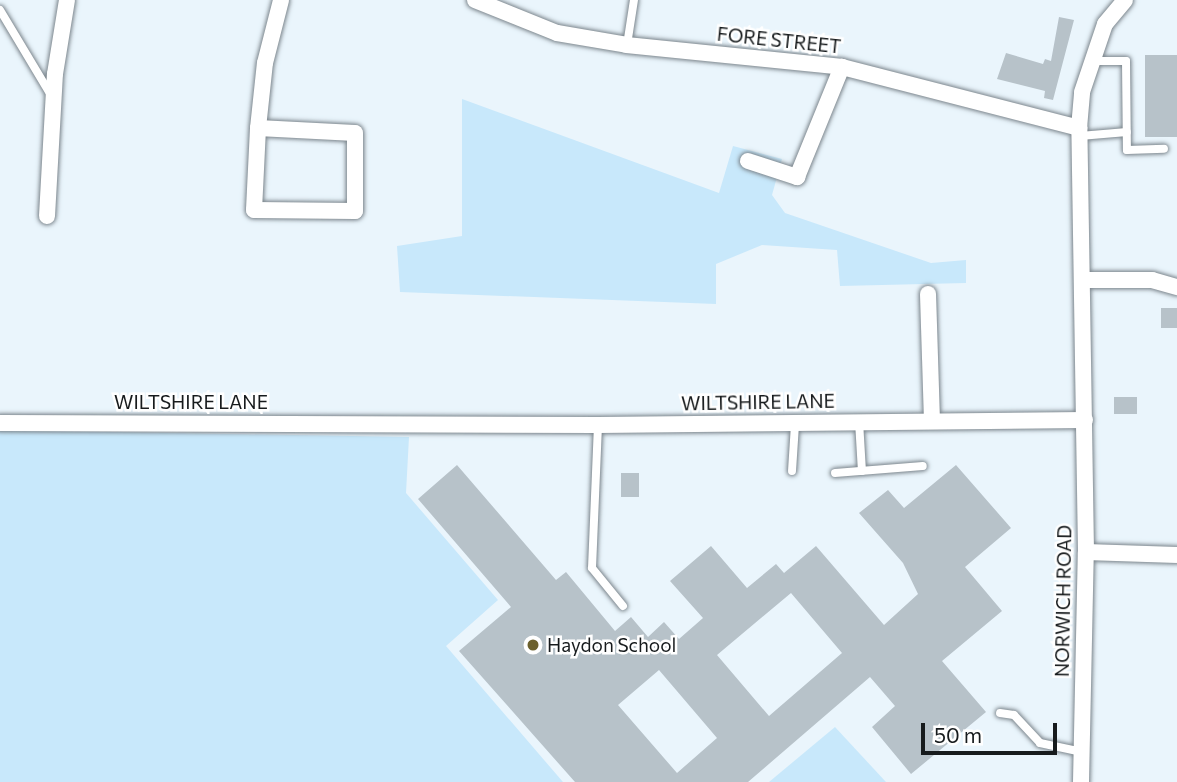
<!DOCTYPE html>
<html>
<head>
<meta charset="utf-8">
<style>
	body { margin:0 }
	#map { position:relative; width:1177px; height:782px; overflow:hidden; background:#eaf5fc; font-family:Commissioner,sans-serif }
	div>[style] { position:absolute }
	[style*='--x'] { left:calc(var(--x)*1px); top:calc(var(--y)*1px); width:calc(var(--w)*1px); rotate:calc(var(--a)*1deg) }
	.green>* { inset:0; background:#c8e8fb }
	.building>* { inset:0; background:#b7c2c9; transform-origin:0 0 }
	.roads { filter:drop-shadow(0 0 2px #7c868d) drop-shadow(0 0 2px #7c868d) }
	.service>* { height:8px; margin:-4px; padding:0 4px; transform-origin:4px; border-radius:4px; background:#fff }
	.minor>* { height:16px; margin:-8px; padding:0 8px; transform-origin:8px; border-radius:8px; background:#fff }
	.dots>* { width:19px; height:19px; translate:-50% -50%; box-sizing:border-box; border:4px solid #fff; border-radius:50% }
	span { translate:-50% -50%; white-space:nowrap; text-align:center; line-height:1.15; -webkit-text-stroke:5px #fff; paint-order:stroke }
	.street-label { font-size:19px; color:#171b1d }
	.poi-label { font-size:19px; color:#171b1d }
	.left { translate:0 -50%; text-align:left }
	.scale { position:absolute; left:921px; top:723px; width:136px; height:32px; box-sizing:border-box; border:4px solid #171b1d; border-top:0; padding-left:9px; font-size:21px; line-height:24px; white-space:nowrap; color:#171b1d; -webkit-text-stroke:5px #fff; paint-order:stroke }
</style>
</head>
<body>
<div id="map">
	<div class="green">
		<i style="clip-path:polygon(462px 99px,719px 193px,733px 146px,782px 159px,772px 195px,785px 213px,931px 263px,966px 260px,966px 283px,840px 286px,837px 250px,762px 245px,716px 264px,716px 304px,400px 292px,397px 246px,462px 236px)"></i>
		<i style="clip-path:polygon(0 430px,409px 437px,406px 493px,498px 600px,446px 646px,563px 782px,0 782px)"></i>
		<i style="clip-path:polygon(835px 727px,886px 782px,769px 782px)"></i>
	</div>
	<div class="building">
		<i style="clip-path:polygon(1059px 17px,1074px 20px,1053px 100px,1044px 98px,1045px 91px,997px 79px,1006px 53px,1043px 64px,1045px 59px,1051px 61px)"></i>
		<i style="left:1145px;top:55px;width:32px;height:82px"></i>
		<i style="left:1161px;top:308px;width:16px;height:20px"></i>
		<i style="left:1137px;top:397px;width:17px;height:23px;rotate:90deg"></i>
		<i style="clip-path:polygon(evenodd,457px 465px,556px 580px,566px 572px,615px 631px,631px 617px,648px 637px,664px 622px,679px 639px,703px 618px,670px 581px,711px 546px,747px 588px,776px 564px,784px 573px,816px 546px,884px 625px,918px 594px,903px 563px,859px 513px,888px 490px,904px 508px,956px 465px,1011px 528px,965px 567px,1002px 611px,942px 661px,986px 712px,911px 774px,872px 727px,895px 706px,870px 677px,748px 782px,575px 782px,459px 651px,511px 607px,418px 499px,457px 465px,791px 593px,842px 653px,769px 716px,717px 655px,791px 593px,457px 465px,659px 670px,717px 738px,677px 773px,618px 705px,659px 670px)"></i>
		<i style="left:621px;top:473px;width:18px;height:24px"></i>
	</div>
	<div class="roads">
		<div class="service">
			<i style="--x:0;--y:10;--w:101;--a:59.1"></i>
			<i style="--x:627;--y:45;--w:46;--a:-81.2"></i>
			<i style="--x:1092;--y:61;--w:34;--a:0"></i>
			<i style="--x:1126;--y:61;--w:89;--a:89.4"></i>
			<i style="--x:1127;--y:150;--w:37;--a:-2"></i>
			<i style="--x:1080;--y:136;--w:47;--a:-4.9"></i>
			<i style="--x:859;--y:421;--w:50;--a:86.6"></i>
			<i style="--x:598;--y:425;--w:143;--a:92.4"></i>
			<i style="--x:592;--y:568;--w:49;--a:50.8"></i>
			<i style="--x:792;--y:471;--w:47;--a:-86.3"></i>
			<i style="--x:835;--y:473;--w:88;--a:-4.5"></i>
			<i style="--x:1000;--y:713;--w:14;--a:8"></i>
			<i style="--x:1014;--y:715;--w:38;--a:47"></i>
			<i style="--x:1040;--y:743;--w:43;--a:12.1"></i>
		</div>
		<div class="minor">
			<i style="--x:475;--y:0;--w:88;--a:21.9"></i>
			<i style="--x:557;--y:33;--w:71;--a:9.7"></i>
			<i style="--x:627;--y:45;--w:216;--a:5.8"></i>
			<i style="--x:842;--y:67;--w:245;--a:14.4"></i>
			<i style="--x:258;--y:128;--w:97;--a:3"></i>
			<i style="--x:355;--y:133;--w:78;--a:90"></i>
			<i style="--x:355;--y:211;--w:101;--a:-179.4"></i>
			<i style="--x:254;--y:210;--w:82;--a:-87.2"></i>
			<i style="--x:258;--y:128;--w:65;--a:-83.9"></i>
			<i style="--x:265;--y:63;--w:65;--a:-75.7"></i>
			<i style="--x:748;--y:161;--w:52;--a:18.1"></i>
			<i style="--x:797;--y:177;--w:119;--a:-67.8"></i>
			<i style="--x:47;--y:216;--w:142;--a:-86.8"></i>
			<i style="--x:55;--y:74;--w:75;--a:-80.8"></i>
			<i style="--x:1082;--y:280;--w:70;--a:0"></i>
			<i style="--x:1152;--y:280;--w:26;--a:16"></i>
			<i style="--x:928;--y:294;--w:124;--a:88.2"></i>
			<i style="--x:0;--y:423;--w:598;--a:0.19"></i>
			<i style="--x:598;--y:425;--w:487;--a:-0.6"></i>
			<i style="--x:1086;--y:552;--w:91;--a:1.9"></i>
			<i style="--x:1081;--y:782;--w:230;--a:-88.8"></i>
			<i style="--x:1086;--y:552;--w:424;--a:-90.9"></i>
			<i style="--x:1079;--y:128;--w:36;--a:-85"></i>
			<i style="--x:1082;--y:92;--w:72;--a:-71.3"></i>
			<i style="--x:1105;--y:24;--w:31;--a:-50"></i>
		</div>
	</div>
	<div class="dots">
		<i style="left:533px;top:645px;background:#6b602d"></i>
	</div>
	<div class="street-label">
		<span style="left:779px;top:40px;rotate:6deg">FORE STREET</span>
		<span style="left:191px;top:402px">WILTSHIRE LANE</span>
		<span style="left:758px;top:402px;rotate:-1deg">WILTSHIRE LANE</span>
		<span style="left:1063px;top:601px;rotate:-89deg">NORWICH ROAD</span>
	</div>
	<div class="poi-label">
		<span class="left" style="left:547px;top:645px">Haydon School</span>
	</div>
	<div class="scale">50 m</div>
</div>
</body>
</html>
